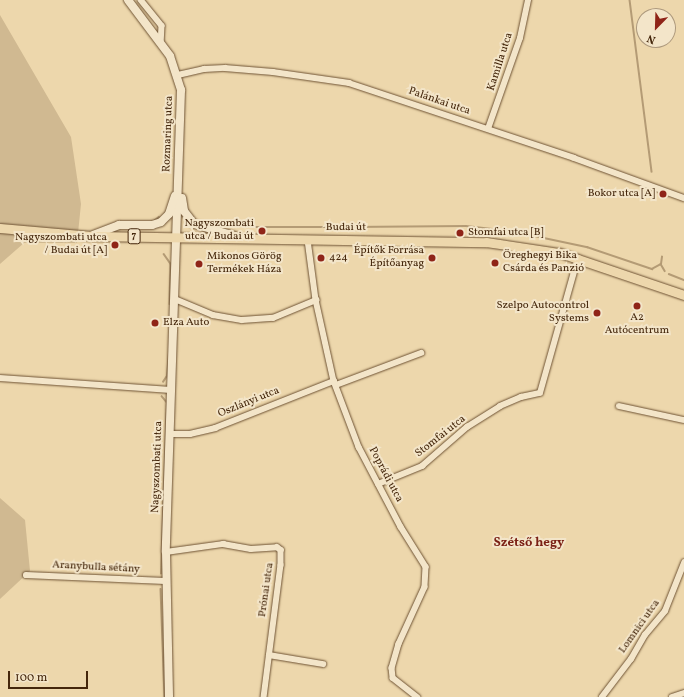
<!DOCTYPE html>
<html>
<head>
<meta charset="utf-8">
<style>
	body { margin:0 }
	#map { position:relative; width:684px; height:697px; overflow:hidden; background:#edd7ac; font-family:Vollkorn,serif }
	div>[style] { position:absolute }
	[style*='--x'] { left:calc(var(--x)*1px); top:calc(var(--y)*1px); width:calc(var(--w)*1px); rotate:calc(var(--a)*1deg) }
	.green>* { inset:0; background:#d0b991 }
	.stream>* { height:1.5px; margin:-0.75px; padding:0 0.75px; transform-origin:0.75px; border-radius:0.75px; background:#b49b75 }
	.roads { filter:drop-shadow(0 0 1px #6e5233) drop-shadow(0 0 1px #6e5233) }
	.street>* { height:5.5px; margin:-2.75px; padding:0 2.75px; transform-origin:2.75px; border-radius:2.75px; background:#f3e5c9 }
	.secondary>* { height:8px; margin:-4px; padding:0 4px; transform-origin:4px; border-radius:4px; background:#f3e5c9 }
	.primary>* { height:9px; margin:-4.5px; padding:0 4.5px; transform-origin:4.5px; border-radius:4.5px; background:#edd7ac }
	.dots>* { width:11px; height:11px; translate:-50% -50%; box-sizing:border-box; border:2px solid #f3e5c9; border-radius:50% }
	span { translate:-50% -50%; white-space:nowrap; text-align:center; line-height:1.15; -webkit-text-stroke:4px #f3e5c9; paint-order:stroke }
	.shield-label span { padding:1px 3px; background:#f3e5c9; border:1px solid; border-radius:3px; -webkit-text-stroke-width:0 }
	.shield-label { font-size:10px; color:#44260b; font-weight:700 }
	.street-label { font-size:11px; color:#44260b }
	.poi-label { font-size:11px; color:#44260b }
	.right { translate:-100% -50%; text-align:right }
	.left { translate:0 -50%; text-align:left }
	.quarter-label { font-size:13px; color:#7a1f14; font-weight:700 }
	.north { position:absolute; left:636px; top:8px; width:40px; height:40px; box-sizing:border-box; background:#f3e5c9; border:1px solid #ad997d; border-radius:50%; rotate:203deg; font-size:11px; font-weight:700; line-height:16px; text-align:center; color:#44260b }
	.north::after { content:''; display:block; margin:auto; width:14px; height:18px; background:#8f2418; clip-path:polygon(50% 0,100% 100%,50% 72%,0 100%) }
	.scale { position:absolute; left:8px; top:671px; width:80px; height:18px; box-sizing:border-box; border:2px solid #44260b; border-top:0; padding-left:5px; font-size:12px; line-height:14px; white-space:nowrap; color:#44260b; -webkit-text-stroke:3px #f3e5c9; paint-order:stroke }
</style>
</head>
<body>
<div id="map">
	<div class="green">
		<i style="clip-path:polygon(0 15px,71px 137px,81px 204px,77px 243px,24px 243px,0 264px)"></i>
		<i style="clip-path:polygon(0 498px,25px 520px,30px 571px,0 599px)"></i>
	</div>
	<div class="stream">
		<i style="--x:630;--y:0;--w:173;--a:82.7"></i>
		<i style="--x:154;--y:221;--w:6;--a:-39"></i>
		<i style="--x:248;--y:227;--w:93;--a:0"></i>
		<i style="--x:350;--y:227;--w:116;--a:-0.5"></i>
		<i style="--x:466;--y:226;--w:45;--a:6.3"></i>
		<i style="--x:511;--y:231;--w:78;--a:11.9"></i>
		<i style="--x:587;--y:247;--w:69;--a:18.7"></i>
		<i style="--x:652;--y:269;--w:10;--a:-29"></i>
		<i style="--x:661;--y:264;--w:7;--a:-82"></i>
		<i style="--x:164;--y:254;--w:12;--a:55"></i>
		<i style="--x:171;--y:264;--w:40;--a:91.4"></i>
		<i style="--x:661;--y:264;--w:8;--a:60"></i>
		<i style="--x:669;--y:274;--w:16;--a:22"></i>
		<i style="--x:163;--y:382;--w:7;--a:-56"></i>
		<i style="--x:167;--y:376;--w:24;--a:-85"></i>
		<i style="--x:161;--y:574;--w:171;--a:-88"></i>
		<i style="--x:167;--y:403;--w:8;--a:-130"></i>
		<i style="--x:161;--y:589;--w:108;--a:87.9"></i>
	</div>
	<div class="roads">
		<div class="street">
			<i style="--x:141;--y:0;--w:33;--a:51"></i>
			<i style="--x:162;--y:26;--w:17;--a:93"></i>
			<i style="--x:178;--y:75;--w:27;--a:-13"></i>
			<i style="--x:204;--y:69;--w:21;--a:-3"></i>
			<i style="--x:225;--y:68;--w:48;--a:4.8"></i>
			<i style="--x:273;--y:72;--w:77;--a:8.2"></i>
			<i style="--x:349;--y:83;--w:237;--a:18.4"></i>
			<i style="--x:574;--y:158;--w:117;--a:20"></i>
			<i style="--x:488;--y:129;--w:96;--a:-70.6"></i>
			<i style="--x:520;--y:38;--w:39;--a:-78"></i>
			<i style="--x:308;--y:240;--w:61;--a:82.4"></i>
			<i style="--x:316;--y:300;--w:83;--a:77.5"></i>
			<i style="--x:334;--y:381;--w:71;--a:69.3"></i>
			<i style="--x:359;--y:447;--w:90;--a:62.3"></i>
			<i style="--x:401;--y:527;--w:47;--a:58"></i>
			<i style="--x:426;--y:567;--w:20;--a:93"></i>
			<i style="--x:425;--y:587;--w:63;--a:114.5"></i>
			<i style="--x:399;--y:644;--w:25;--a:106"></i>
			<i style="--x:392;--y:668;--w:10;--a:84"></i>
			<i style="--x:393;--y:678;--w:31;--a:38"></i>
			<i style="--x:175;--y:299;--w:41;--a:22.8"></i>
			<i style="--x:213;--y:315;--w:29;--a:10"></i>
			<i style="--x:242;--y:320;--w:31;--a:-4"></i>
			<i style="--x:273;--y:318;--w:47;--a:-22.7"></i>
			<i style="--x:0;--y:378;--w:171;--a:4"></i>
			<i style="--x:336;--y:385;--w:91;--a:-20.6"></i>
			<i style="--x:619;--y:406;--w:66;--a:12.2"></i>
			<i style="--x:170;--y:434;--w:20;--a:0"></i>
			<i style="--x:190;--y:434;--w:26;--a:-13"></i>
			<i style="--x:215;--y:428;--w:128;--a:-21.6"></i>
			<i style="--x:378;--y:484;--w:48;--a:-22.2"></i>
			<i style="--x:422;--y:466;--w:60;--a:-40.9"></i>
			<i style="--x:467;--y:427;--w:39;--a:-32"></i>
			<i style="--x:500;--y:406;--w:23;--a:-23"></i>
			<i style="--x:521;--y:397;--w:19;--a:-12"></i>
			<i style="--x:540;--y:393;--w:140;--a:-74.3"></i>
			<i style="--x:166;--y:552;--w:58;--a:-8"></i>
			<i style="--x:223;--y:544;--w:28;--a:10"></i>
			<i style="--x:251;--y:549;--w:26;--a:-4"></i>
			<i style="--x:277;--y:547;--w:5;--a:37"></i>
			<i style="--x:281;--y:550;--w:15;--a:90"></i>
			<i style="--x:281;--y:565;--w:133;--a:97.3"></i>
			<i style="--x:26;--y:575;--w:139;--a:2.5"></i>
			<i style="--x:269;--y:655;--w:55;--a:9.5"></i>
			<i style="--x:602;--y:697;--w:48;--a:-52.7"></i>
			<i style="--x:631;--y:659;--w:28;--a:-60"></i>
			<i style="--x:645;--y:635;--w:31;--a:-50"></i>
			<i style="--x:665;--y:611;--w:52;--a:-68.4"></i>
			<i style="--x:672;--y:697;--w:13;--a:-18"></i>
		</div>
		<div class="secondary">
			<i style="--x:128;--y:0;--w:70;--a:53.1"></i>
			<i style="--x:170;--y:56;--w:36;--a:72"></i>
			<i style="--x:181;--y:90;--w:462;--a:91.9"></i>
			<i style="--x:166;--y:552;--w:145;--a:88.8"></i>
			<i style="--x:182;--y:198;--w:13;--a:81"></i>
			<i style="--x:184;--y:211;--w:16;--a:52"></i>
			<i style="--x:194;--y:224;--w:43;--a:16.3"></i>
			<i style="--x:93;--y:235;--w:28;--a:-21"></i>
			<i style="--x:119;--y:225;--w:33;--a:0"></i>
			<i style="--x:152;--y:225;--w:9;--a:-18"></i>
			<i style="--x:161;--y:222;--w:11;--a:-45"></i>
			<i style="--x:169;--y:214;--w:19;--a:-72"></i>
		</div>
		<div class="primary">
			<i style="--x:0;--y:228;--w:92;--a:5"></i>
			<i style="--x:92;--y:236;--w:394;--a:0.9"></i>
			<i style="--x:486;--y:242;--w:75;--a:8.5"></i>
			<i style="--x:560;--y:253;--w:131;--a:18.7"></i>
		</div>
	</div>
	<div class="dots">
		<i style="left:663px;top:194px;background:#8f2418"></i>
		<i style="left:262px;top:231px;background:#8f2418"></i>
		<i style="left:460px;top:233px;background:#8f2418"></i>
		<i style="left:115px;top:245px;background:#8f2418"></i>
		<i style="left:321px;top:258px;background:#8f2418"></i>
		<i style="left:432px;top:258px;background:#8f2418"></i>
		<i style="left:495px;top:263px;background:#8f2418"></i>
		<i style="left:199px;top:264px;background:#8f2418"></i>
		<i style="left:637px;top:306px;background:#8f2418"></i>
		<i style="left:597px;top:313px;background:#8f2418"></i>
		<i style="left:155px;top:323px;background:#8f2418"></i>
	</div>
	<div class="shield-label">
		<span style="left:134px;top:236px">7</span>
	</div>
	<div class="street-label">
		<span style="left:501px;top:62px;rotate:-72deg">Kamilla utca</span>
		<span style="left:439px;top:102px;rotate:19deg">Palánkai utca</span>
		<span style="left:169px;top:134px;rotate:-88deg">Rozmaring utca</span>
		<span style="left:346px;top:228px">Budai út</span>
		<span style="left:249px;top:403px;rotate:-22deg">Oszlányi utca</span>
		<span style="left:441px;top:437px;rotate:-38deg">Stomfai utca</span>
		<span style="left:158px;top:467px;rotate:-88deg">Nagyszombati utca</span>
		<span style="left:385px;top:475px;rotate:62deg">Poprádi utca</span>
		<span style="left:96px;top:568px;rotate:3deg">Aranybulla sétány</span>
		<span style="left:267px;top:590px;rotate:-82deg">Prónai utca</span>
		<span style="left:640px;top:627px;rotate:-55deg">Lomnici utca</span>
	</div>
	<div class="poi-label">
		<span class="right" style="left:655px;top:194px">Bokor utca [A]</span>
		<span class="right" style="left:254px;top:231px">Nagyszombati<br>utca / Budai út</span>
		<span class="left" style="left:468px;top:233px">Stomfai utca [B]</span>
		<span class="right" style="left:107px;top:245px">Nagyszombati utca<br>/ Budai út [A]</span>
		<span class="right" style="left:424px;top:258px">Építők Forrása<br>Építőanyag</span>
		<span class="left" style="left:503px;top:263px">Öreghegyi Bika<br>Csárda és Panzió</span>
		<span class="left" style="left:207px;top:264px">Mikonos Görög<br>Termékek Háza</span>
		<span class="left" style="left:329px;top:258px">424</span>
		<span class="right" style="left:589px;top:313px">Szelpo Autocontrol<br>Systems</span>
		<span style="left:637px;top:325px">A2<br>Autócentrum</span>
		<span class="left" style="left:163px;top:323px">Elza Auto</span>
	</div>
	<div class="quarter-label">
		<span style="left:529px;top:543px">Szétső hegy</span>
	</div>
	<div class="north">N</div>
	<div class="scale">100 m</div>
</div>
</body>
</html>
